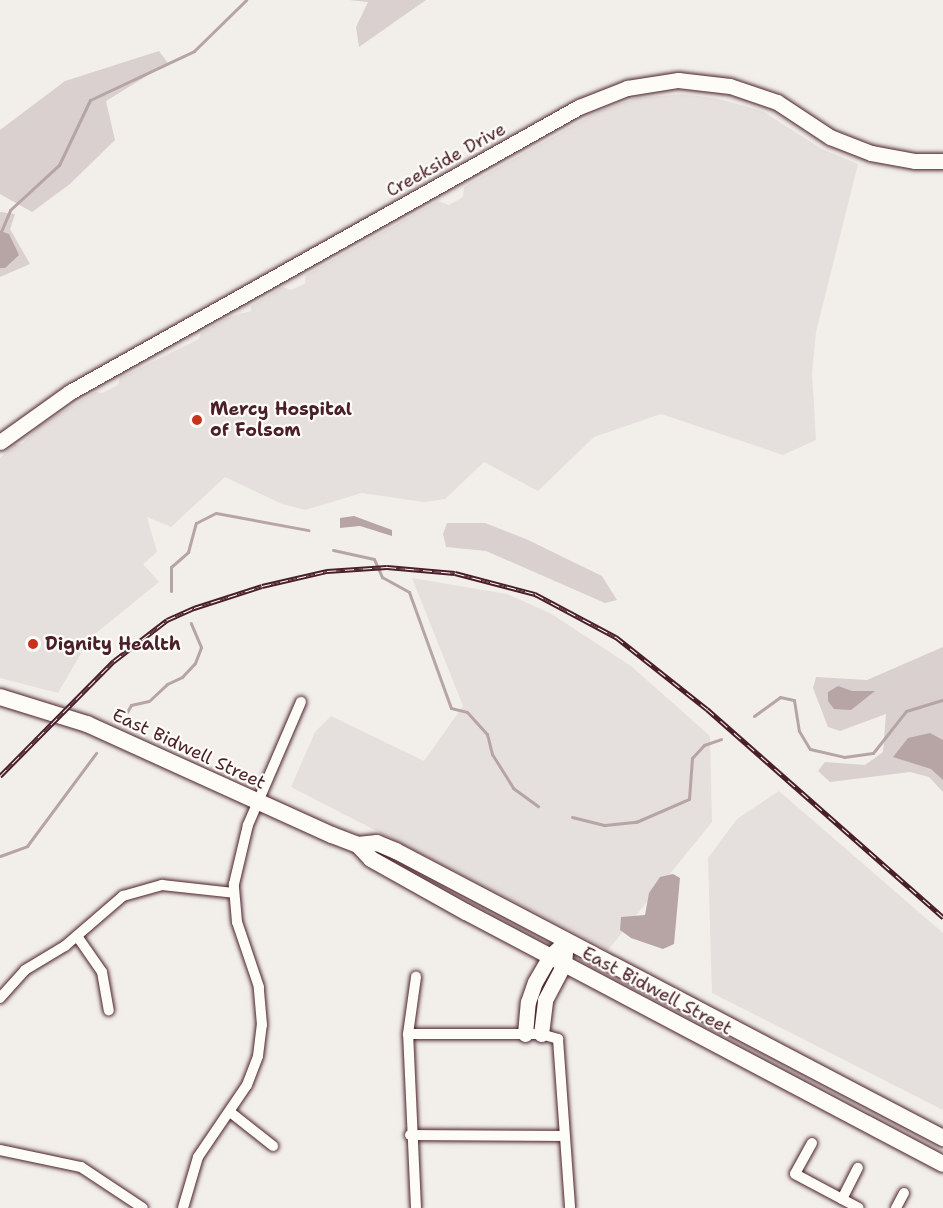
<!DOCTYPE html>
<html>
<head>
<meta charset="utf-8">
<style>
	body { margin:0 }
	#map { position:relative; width:943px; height:1208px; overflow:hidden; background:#f2efeb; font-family:"Shantell Sans",sans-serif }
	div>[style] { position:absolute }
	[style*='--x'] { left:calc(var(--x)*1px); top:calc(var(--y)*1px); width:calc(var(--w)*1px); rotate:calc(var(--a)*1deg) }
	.built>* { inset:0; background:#e5dfdd }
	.green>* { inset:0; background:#d9d0cf }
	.water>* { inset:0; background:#b7a5a6 }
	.stream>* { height:3px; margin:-1.5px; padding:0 1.5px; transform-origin:1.5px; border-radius:1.5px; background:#b7a5a6 }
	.roads { filter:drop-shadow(0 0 2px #4a1f2b) drop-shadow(0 0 2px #4a1f2b) }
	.street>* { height:10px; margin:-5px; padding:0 5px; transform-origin:5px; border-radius:5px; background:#fdfcf7 }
	.secondary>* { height:15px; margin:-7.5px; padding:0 7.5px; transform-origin:7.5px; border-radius:7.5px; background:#fdfcf7 }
	.primary>* { height:16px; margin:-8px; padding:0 8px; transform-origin:8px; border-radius:8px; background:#fdfcf7 }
	.rail>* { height:5px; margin-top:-2.5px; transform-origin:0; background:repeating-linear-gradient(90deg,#fdfcf7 0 9px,#4a1f2b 0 18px); box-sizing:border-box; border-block:2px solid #4a1f2b }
	.dots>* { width:16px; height:16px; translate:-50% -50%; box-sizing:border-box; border:3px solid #fdfcf7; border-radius:50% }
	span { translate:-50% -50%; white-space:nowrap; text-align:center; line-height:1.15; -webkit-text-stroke:4.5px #fdfcf7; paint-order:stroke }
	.street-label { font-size:18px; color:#4a1f2b }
	.poi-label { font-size:18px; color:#4a1f2b; font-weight:700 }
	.left { translate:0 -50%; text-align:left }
</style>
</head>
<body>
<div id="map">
	<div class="built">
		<i style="clip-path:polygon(681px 94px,715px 98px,762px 111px,822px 149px,858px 164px,816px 332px,812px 373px,816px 440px,783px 455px,661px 414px,594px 437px,538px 491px,484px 462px,445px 499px,424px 502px,362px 493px,305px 510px,282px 504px,225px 477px,171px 527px,147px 517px,157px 552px,143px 564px,159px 582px,90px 638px,58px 693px,0 678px,0 458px,14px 445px,22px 444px,39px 426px,95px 392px,102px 393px,118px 385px,120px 378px,199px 339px,201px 333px,229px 317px,251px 311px,251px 306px,283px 287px,291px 290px,305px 284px,306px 275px,438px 201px,449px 205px,463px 197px,464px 187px,599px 111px,637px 98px)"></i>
		<i style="clip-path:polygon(412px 578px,507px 594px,550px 613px,631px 666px,710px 736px,712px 822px,608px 950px,291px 787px,315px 732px,331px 716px,424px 761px,463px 706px)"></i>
		<i style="clip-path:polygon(779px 791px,943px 933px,943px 1110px,712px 993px,708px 858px,737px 819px)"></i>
	</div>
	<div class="green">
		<i style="clip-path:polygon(349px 0,426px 0,359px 47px,356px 27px,368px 2px)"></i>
		<i style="clip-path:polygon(159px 51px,168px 63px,106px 101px,115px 140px,70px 184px,32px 212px,0 194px,0 130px,65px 81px)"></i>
		<i style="clip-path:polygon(0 212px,15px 214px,10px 229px,30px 264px,0 277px)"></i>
		<i style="clip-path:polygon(447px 523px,485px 523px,526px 539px,602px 576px,617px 600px,605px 603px,486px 551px,446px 547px,443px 534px)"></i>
		<i style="clip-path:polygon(943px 647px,943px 792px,929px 777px,910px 772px,830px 782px,818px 771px,825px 762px,865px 765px,883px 752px,886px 714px,840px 731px,828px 727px,813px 688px,816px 677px,867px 680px)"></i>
	</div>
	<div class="water">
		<i style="clip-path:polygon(0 231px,9px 234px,19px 255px,5px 268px,0 268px)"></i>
		<i style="clip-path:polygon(354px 516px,392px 530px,392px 536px,360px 526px,340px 528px,340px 518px)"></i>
		<i style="clip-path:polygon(838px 686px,852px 691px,875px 691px,851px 710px,834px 709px,828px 701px,828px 692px)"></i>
		<i style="clip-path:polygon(930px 733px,943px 740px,943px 780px,931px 769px,893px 757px,908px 738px)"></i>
		<i style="clip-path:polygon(673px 874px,680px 878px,674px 944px,663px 949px,631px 938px,620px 930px,621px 917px,645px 915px,649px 893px,660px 877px)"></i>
	</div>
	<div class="stream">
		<i style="--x:0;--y:234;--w:26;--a:-67"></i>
		<i style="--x:10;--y:210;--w:67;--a:-42.6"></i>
		<i style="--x:59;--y:165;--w:72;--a:-64.5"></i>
		<i style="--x:90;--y:100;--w:115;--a:-25.2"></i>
		<i style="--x:194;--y:51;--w:73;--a:-44.4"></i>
		<i style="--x:333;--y:550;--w:42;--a:12.4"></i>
		<i style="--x:374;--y:559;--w:20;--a:66"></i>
		<i style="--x:382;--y:577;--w:31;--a:29"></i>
		<i style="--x:409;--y:592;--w:123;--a:70.1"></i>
		<i style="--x:451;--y:708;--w:16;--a:14"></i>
		<i style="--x:467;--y:712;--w:30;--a:48"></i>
		<i style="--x:487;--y:734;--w:21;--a:76"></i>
		<i style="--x:492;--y:754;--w:40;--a:58"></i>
		<i style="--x:513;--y:788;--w:31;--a:36"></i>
		<i style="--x:171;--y:591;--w:24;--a:-90"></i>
		<i style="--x:171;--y:567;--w:23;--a:-41"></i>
		<i style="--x:188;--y:552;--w:30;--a:-75"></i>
		<i style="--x:196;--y:523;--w:22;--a:-27"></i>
		<i style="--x:216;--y:513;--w:94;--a:10.5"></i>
		<i style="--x:127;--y:712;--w:8;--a:-60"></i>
		<i style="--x:131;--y:705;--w:18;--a:-13"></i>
		<i style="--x:149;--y:701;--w:25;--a:-43"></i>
		<i style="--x:167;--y:684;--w:17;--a:-25"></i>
		<i style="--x:182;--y:677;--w:19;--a:-47"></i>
		<i style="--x:195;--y:663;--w:17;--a:-69"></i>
		<i style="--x:201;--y:647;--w:26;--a:-113"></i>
		<i style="--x:754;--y:716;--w:32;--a:-36"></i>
		<i style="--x:780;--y:697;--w:14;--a:12"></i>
		<i style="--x:794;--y:700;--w:31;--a:81"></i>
		<i style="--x:799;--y:731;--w:21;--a:59"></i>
		<i style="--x:810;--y:749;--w:35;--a:13"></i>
		<i style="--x:844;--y:757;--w:29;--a:-8"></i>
		<i style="--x:873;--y:753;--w:53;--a:-51.8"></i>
		<i style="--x:906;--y:711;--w:39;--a:-17"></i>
		<i style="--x:572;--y:817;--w:34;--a:14"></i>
		<i style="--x:605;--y:825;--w:31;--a:-6"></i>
		<i style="--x:636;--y:822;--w:58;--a:-23.5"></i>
		<i style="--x:689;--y:799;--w:41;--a:-85.8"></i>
		<i style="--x:692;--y:758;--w:18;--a:-47"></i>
		<i style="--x:704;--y:745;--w:18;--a:-19"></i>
		<i style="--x:0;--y:856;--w:29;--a:-20"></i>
		<i style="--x:27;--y:846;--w:116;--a:-53.4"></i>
	</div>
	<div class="roads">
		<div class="street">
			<i style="--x:77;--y:936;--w:44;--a:55.2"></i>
			<i style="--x:102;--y:972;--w:39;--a:80"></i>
			<i style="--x:0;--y:998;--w:38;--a:-48"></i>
			<i style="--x:25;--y:970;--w:47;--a:-31"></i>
			<i style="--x:65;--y:946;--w:77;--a:-40.8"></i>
			<i style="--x:123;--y:896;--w:41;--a:-15.8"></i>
			<i style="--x:162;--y:885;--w:72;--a:6.3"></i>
			<i style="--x:408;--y:1034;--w:58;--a:-82"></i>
			<i style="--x:230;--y:1112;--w:55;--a:38.3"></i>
			<i style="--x:410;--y:1135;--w:153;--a:0.4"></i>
			<i style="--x:812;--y:1143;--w:35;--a:119"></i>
			<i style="--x:795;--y:1174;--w:72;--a:28"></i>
			<i style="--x:0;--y:1150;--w:83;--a:11.9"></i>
			<i style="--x:81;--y:1167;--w:74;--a:33.5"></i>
			<i style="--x:842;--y:1199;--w:35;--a:-63"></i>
			<i style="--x:183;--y:1208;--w:53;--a:-73.6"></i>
			<i style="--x:198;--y:1157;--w:87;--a:-55.8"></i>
			<i style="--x:247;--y:1085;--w:31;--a:-69"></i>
			<i style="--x:258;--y:1056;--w:31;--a:-83"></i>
			<i style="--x:262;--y:1025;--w:38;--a:-95"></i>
			<i style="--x:259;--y:987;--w:69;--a:-108.7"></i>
			<i style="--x:237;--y:922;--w:38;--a:-95"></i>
			<i style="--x:234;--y:884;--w:61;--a:-76.7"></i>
			<i style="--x:248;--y:825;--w:134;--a:-66.7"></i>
			<i style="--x:416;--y:1208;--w:174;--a:-92.6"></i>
			<i style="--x:408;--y:1034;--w:133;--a:0"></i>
			<i style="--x:541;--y:1034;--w:18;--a:16"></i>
			<i style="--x:558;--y:1039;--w:169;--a:85.9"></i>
			<i style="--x:896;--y:1208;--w:17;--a:-62"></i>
		</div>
		<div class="secondary">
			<i style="--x:0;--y:442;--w:86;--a:-35.5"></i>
			<i style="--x:70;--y:392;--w:583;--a:-29.25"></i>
			<i style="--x:579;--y:107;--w:52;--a:-21.6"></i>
			<i style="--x:627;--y:88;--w:52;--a:-8.9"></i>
			<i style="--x:678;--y:80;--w:52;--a:6.6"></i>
			<i style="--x:730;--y:86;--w:50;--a:18.8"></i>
			<i style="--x:777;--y:102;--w:64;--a:33.4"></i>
			<i style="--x:830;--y:137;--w:44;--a:21.3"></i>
			<i style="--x:871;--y:153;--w:45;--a:10.3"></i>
			<i style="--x:915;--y:161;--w:28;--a:0"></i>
			<i style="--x:525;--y:1034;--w:32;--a:-85"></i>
			<i style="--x:528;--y:1002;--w:21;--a:-71"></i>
			<i style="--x:535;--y:982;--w:30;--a:-60"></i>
			<i style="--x:550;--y:956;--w:21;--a:-43"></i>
			<i style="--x:541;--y:1034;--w:34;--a:-83"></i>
			<i style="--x:545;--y:1000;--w:41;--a:-62.2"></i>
			<i style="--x:564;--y:964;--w:12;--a:-85"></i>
		</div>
		<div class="primary">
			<i style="--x:0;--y:697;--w:91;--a:17.2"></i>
			<i style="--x:87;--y:724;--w:269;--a:24.4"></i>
			<i style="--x:332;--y:835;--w:28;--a:21"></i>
			<i style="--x:358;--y:845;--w:19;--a:-6"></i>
			<i style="--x:377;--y:843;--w:21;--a:23"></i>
			<i style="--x:396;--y:851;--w:618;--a:27.69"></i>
			<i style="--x:358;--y:845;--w:19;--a:47"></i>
			<i style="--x:371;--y:859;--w:109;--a:29.2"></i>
			<i style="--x:466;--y:912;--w:539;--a:27.85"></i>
		</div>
	</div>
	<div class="rail">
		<i style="--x:0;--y:776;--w:162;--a:-45.3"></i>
		<i style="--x:114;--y:661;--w:67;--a:-37.7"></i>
		<i style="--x:167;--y:620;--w:30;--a:-24"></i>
		<i style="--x:194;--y:608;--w:71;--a:-17.9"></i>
		<i style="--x:262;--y:586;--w:67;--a:-13"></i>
		<i style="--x:327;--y:571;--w:60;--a:-3.8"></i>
		<i style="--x:387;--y:567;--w:68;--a:5"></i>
		<i style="--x:455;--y:573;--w:83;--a:14.7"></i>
		<i style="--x:535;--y:594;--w:92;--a:28"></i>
		<i style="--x:616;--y:637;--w:116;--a:38.4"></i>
		<i style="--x:707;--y:709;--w:315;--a:41.4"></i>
	</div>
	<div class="dots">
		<i style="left:197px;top:420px;background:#c8321e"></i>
		<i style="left:33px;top:644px;background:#c8321e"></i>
	</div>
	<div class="street-label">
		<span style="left:446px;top:160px;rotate:-29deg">Creekside Drive</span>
		<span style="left:189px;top:749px;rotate:25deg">East Bidwell Street</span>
		<span style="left:657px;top:991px;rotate:28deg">East Bidwell Street</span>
	</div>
	<div class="poi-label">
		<span class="left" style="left:210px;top:420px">Mercy Hospital<br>of Folsom</span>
		<span class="left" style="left:45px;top:644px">Dignity Health</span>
	</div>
</div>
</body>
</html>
